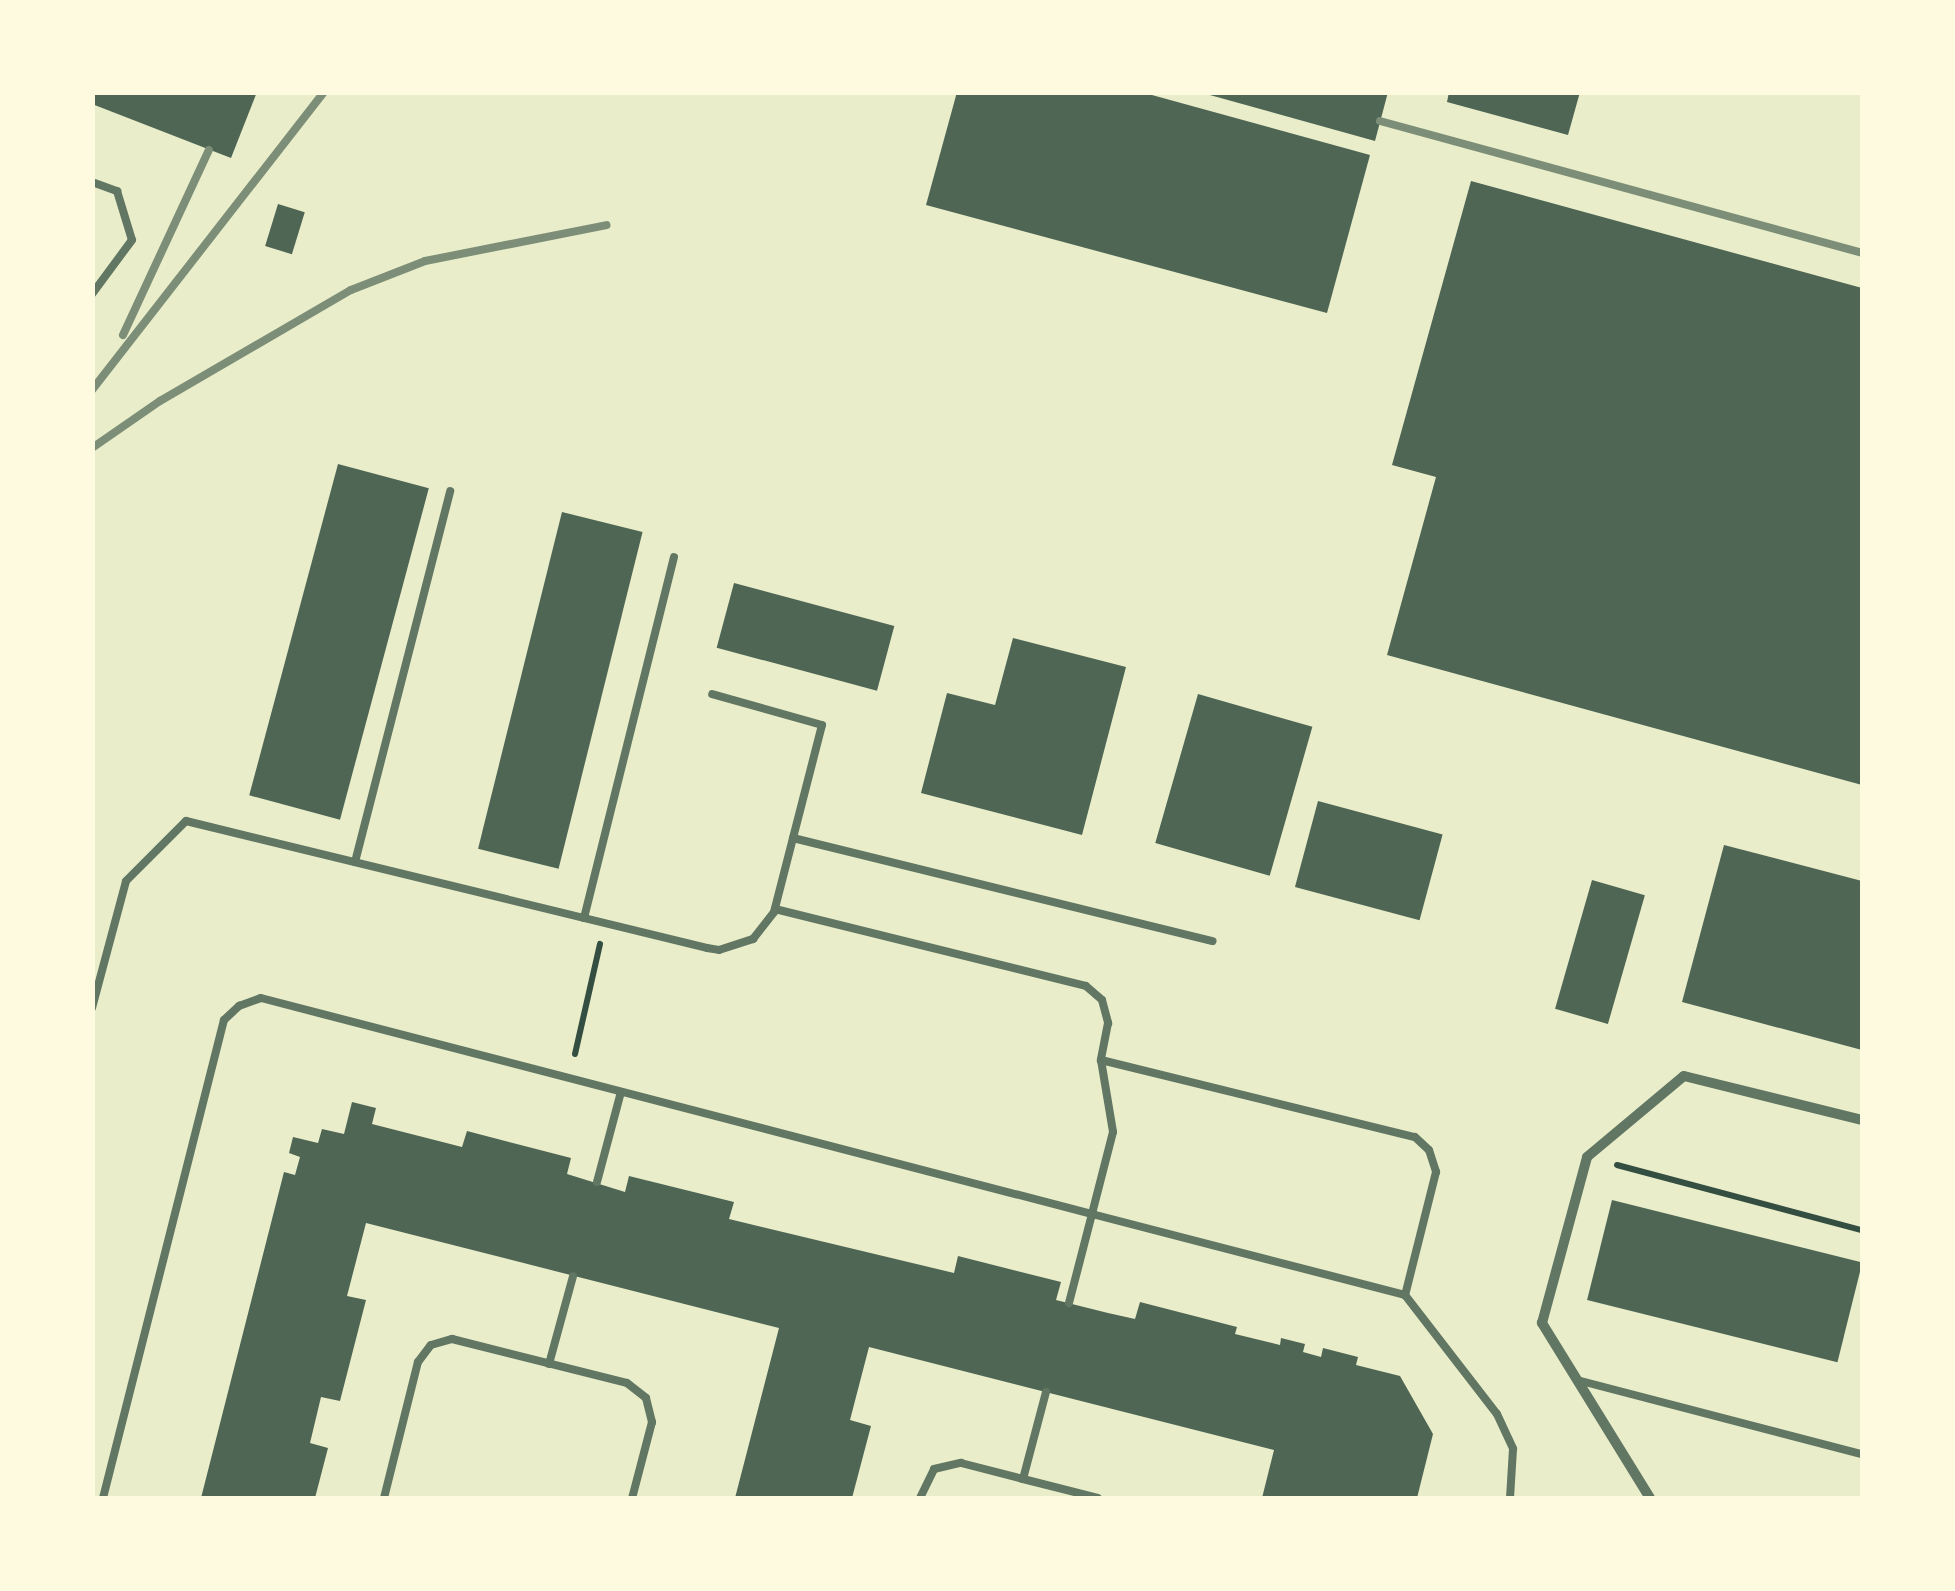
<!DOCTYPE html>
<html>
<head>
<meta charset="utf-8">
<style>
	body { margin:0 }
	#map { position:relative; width:1955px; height:1591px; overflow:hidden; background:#e9edc9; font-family:Inter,sans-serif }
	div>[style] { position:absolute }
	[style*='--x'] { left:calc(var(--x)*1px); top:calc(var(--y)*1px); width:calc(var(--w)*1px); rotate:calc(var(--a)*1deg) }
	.building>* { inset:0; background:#4f6655; transform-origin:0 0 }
	.path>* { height:6px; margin:-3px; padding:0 3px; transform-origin:3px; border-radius:3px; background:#344e41 }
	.service>* { height:8px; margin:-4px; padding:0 4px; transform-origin:4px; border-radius:4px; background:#617663 }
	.minor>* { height:10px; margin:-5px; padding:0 5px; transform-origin:5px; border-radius:5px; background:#617663 }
	.rail>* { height:8px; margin:-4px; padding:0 4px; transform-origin:4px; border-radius:4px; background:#7c8e77 }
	span { translate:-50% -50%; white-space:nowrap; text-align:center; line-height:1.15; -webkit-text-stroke:10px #fefae0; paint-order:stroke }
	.frame { position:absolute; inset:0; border:95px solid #fefae0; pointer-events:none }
</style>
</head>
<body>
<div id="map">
	<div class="building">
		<i style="clip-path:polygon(92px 92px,257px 92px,231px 158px,92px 104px)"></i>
		<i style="clip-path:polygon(957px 92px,1141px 92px,1370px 155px,1327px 313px,926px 205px)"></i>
		<i style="clip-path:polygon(1199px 92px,1388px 92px,1375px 141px)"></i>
		<i style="clip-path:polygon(1449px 92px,1580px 92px,1568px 135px,1447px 102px)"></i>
		<i style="clip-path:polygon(1471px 181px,1862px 288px,1862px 785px,1387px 655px,1436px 477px,1392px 465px)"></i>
		<i style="left:278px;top:204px;width:28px;height:44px;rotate:17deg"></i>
		<i style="left:338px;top:464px;width:94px;height:343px;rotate:15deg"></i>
		<i style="left:562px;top:512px;width:83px;height:347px;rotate:14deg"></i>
		<i style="left:734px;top:583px;width:166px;height:67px;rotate:15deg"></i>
		<i style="clip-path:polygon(1013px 638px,1126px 667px,1082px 835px,921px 793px,947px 693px,995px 705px)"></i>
		<i style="left:1198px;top:694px;width:119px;height:155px;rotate:16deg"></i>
		<i style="left:1318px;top:801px;width:129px;height:89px;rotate:15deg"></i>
		<i style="clip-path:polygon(1724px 845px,1862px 881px,1862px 1050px,1682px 1002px)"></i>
		<i style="left:1592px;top:880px;width:55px;height:134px;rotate:16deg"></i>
		<i style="clip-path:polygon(352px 1102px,376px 1108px,372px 1124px,462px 1147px,467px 1131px,571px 1158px,567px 1174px,625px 1192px,629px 1176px,734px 1202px,729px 1219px,954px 1273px,958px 1256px,1061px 1282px,1056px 1300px,1108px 1313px,1135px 1319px,1140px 1302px,1237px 1327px,1235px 1334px,1280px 1345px,1281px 1338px,1305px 1344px,1303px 1352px,1321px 1357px,1323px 1348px,1358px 1357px,1356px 1365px,1400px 1376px,1433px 1434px,1417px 1498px,1262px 1498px,1274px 1450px,869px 1347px,850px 1420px,871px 1426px,852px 1498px,735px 1498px,779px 1328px,366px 1223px,347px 1296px,366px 1300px,340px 1401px,321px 1397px,310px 1443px,328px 1448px,315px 1498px,201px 1498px,284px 1172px,295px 1175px,300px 1157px,289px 1153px,293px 1137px,318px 1143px,322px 1129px,344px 1134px)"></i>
		<i style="left:1612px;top:1200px;width:258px;height:103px;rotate:14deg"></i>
	</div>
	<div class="path">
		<i style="--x:575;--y:1054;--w:113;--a:-77.2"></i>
		<i style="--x:1617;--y:1165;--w:253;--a:14.9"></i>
	</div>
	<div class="service">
		<i style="--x:92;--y:182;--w:27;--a:20"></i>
		<i style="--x:117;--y:191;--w:51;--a:73"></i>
		<i style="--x:132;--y:240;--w:67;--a:126.5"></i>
		<i style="--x:793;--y:838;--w:432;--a:13.8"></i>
		<i style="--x:355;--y:862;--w:383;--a:-75.6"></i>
		<i style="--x:775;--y:909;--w:320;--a:13.9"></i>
		<i style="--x:1086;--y:986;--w:21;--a:41"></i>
		<i style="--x:1102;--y:1000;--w:24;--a:75"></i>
		<i style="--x:1108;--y:1023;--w:38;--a:101"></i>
		<i style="--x:1101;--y:1060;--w:323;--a:13.8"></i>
		<i style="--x:1415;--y:1137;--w:19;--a:43"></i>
		<i style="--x:1429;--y:1150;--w:23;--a:72"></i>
		<i style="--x:1436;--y:1172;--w:127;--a:104.1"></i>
		<i style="--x:584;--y:918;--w:372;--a:-76"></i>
		<i style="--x:92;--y:1008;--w:131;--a:-75"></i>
		<i style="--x:126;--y:881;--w:85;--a:-45"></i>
		<i style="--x:186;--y:821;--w:536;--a:13.7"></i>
		<i style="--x:707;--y:948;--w:12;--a:9"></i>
		<i style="--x:719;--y:950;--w:36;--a:-18"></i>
		<i style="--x:753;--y:939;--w:34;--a:-52"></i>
		<i style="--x:774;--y:912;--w:193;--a:-75.6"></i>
		<i style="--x:822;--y:725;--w:114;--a:-164.3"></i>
		<i style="--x:1101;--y:1060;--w:73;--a:80.5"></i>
		<i style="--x:1113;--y:1132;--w:85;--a:104.4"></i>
		<i style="--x:1092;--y:1214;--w:323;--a:14.5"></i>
		<i style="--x:1405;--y:1295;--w:150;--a:52.3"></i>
		<i style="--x:1497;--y:1414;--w:38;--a:65"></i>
		<i style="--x:1513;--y:1449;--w:49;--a:93.5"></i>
		<i style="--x:597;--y:1182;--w:93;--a:-75.1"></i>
		<i style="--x:549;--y:1364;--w:91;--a:-74.7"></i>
		<i style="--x:1577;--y:1380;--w:294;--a:14.6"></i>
		<i style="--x:1023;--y:1479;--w:77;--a:14.2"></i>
		<i style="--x:103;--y:1498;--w:493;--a:-75.8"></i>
		<i style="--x:224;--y:1020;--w:21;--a:-43"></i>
		<i style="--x:239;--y:1006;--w:23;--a:-20"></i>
		<i style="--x:261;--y:998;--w:859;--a:14.57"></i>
		<i style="--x:1092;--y:1214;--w:92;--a:104.5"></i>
		<i style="--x:384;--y:1498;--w:140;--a:-76"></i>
		<i style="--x:418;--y:1362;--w:21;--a:-53"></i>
		<i style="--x:431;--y:1345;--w:22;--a:-16"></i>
		<i style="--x:452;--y:1339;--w:180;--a:14.1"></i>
		<i style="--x:627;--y:1383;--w:24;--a:38"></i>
		<i style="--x:646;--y:1398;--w:25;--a:76"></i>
		<i style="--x:652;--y:1422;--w:79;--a:104.7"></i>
		<i style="--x:920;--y:1498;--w:32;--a:-64"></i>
		<i style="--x:934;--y:1469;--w:28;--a:-13"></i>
		<i style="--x:961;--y:1463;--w:64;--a:14.5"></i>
		<i style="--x:1023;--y:1479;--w:90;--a:-75.2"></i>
	</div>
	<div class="minor">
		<i style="--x:1650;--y:1498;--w:206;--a:-121.7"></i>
		<i style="--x:1542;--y:1323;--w:172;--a:-74.8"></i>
		<i style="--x:1587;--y:1157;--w:126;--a:-39.9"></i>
		<i style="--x:1684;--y:1076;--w:183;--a:13.9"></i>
	</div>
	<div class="rail">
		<i style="--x:1380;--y:121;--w:497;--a:15.3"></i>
		<i style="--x:123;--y:335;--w:204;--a:-65.1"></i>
		<i style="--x:92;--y:390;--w:378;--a:-52.1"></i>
		<i style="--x:92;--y:448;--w:83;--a:-34.7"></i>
		<i style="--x:160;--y:401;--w:221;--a:-30.2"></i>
		<i style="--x:351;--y:290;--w:79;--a:-21.4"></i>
		<i style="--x:425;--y:261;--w:185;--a:-11.2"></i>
	</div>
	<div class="frame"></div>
</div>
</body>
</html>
